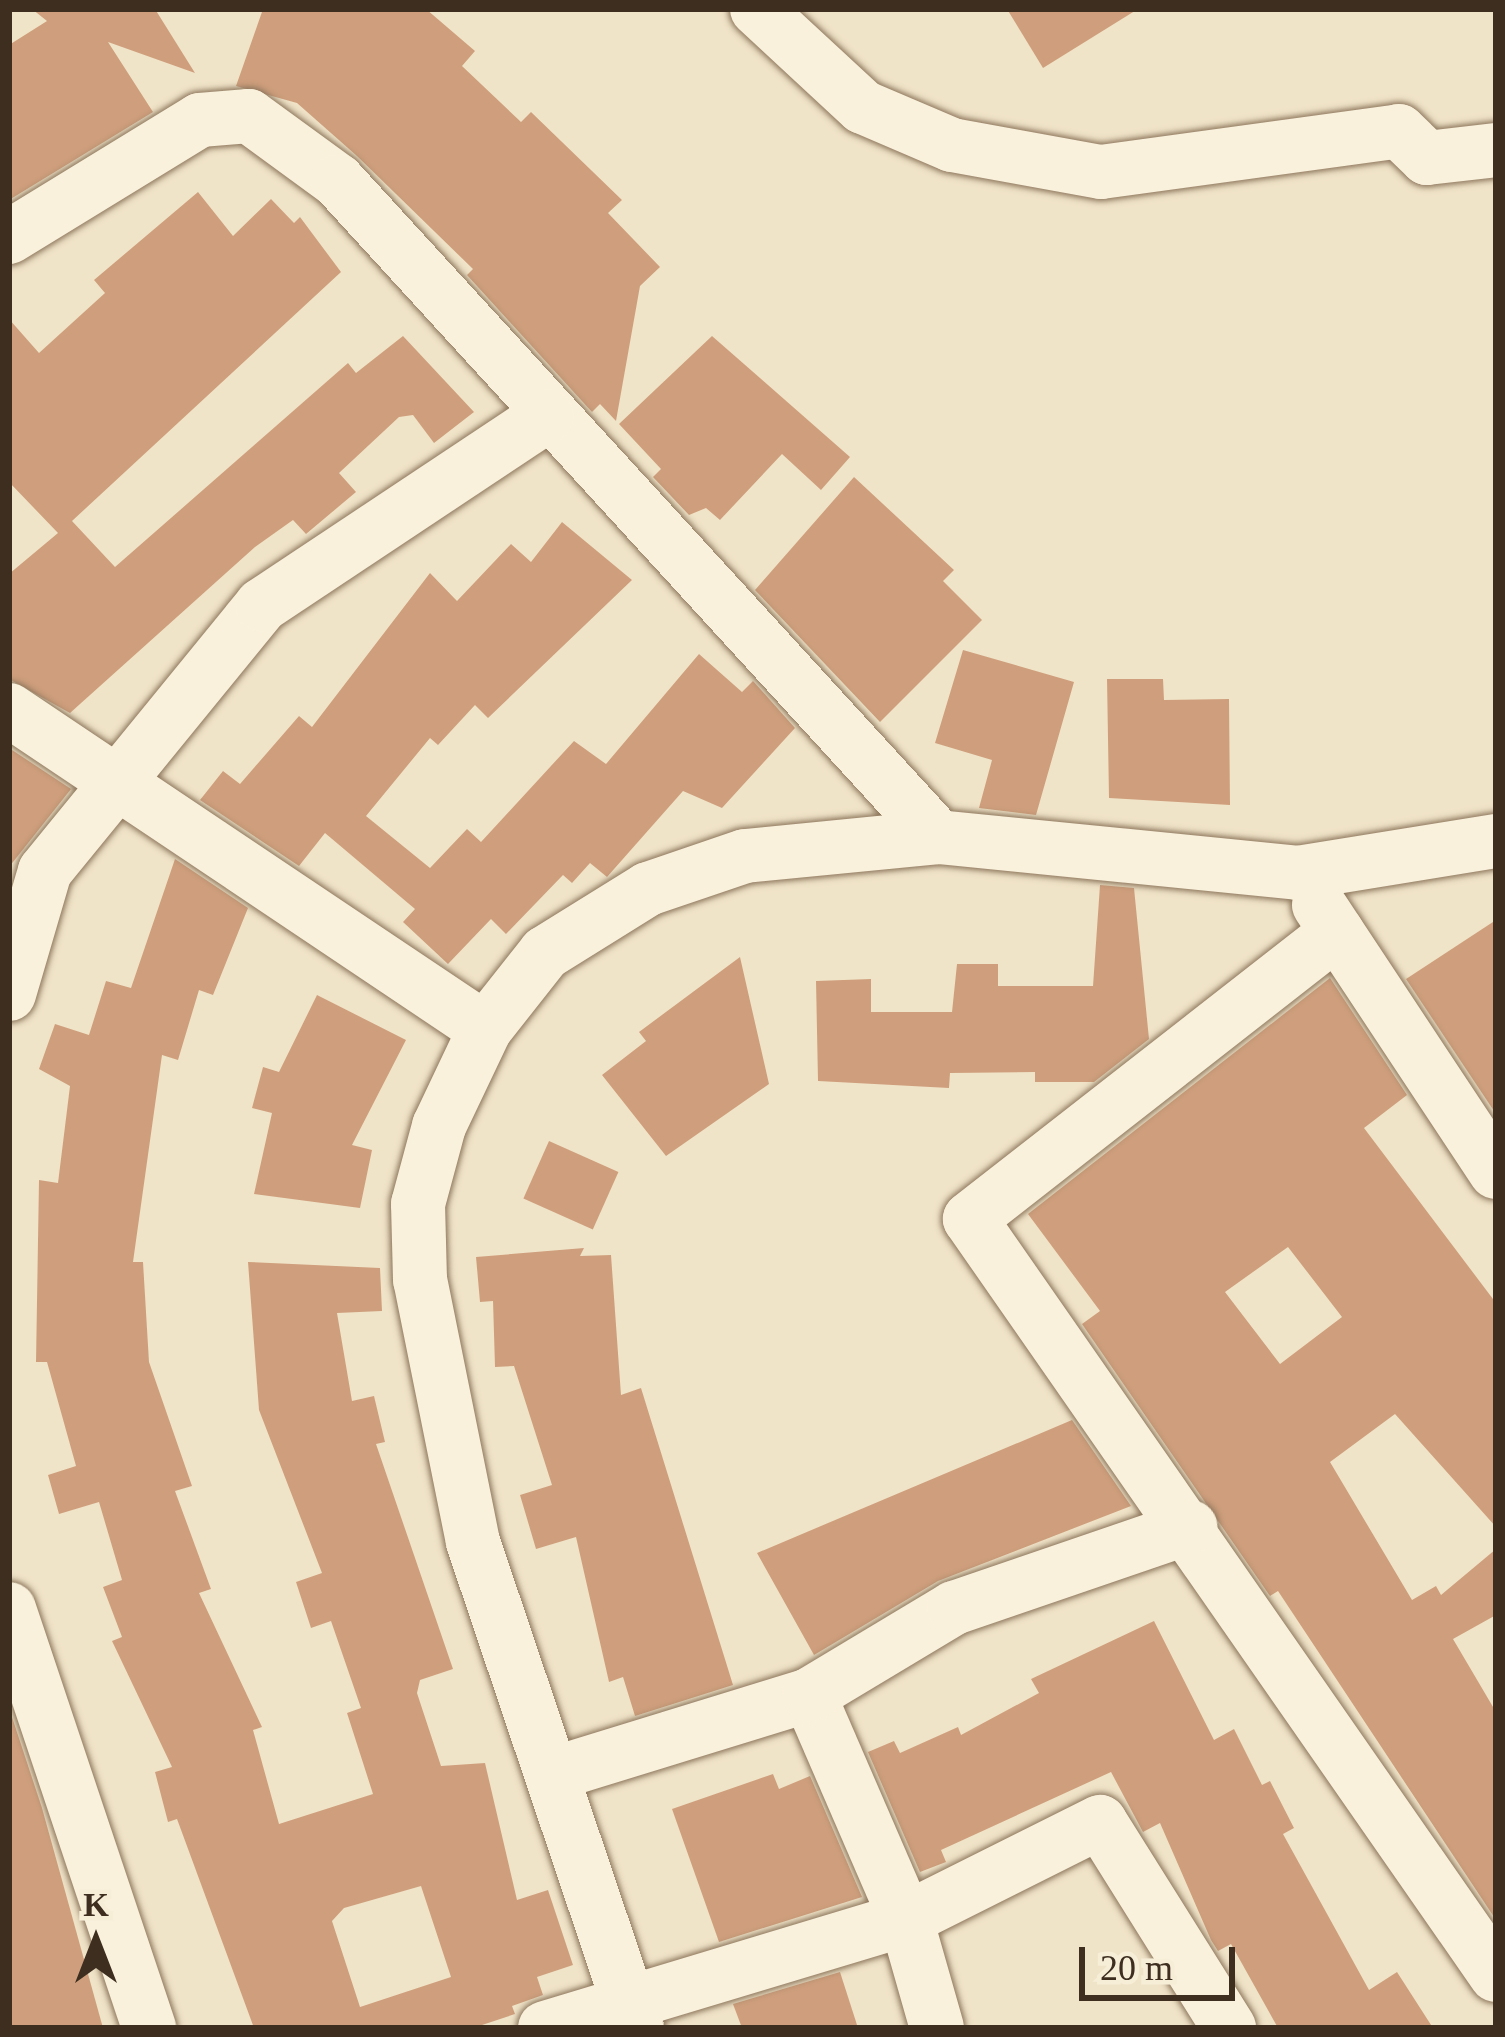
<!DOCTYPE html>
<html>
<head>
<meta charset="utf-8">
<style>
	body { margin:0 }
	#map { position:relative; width:1505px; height:2037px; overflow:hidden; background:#f0e4c8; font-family:"Times New Roman",serif }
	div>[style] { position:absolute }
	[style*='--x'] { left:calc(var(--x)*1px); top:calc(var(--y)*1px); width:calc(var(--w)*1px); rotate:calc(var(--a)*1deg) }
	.building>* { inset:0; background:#cf9f7d; transform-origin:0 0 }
	.roads { filter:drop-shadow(0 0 3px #8d765c) drop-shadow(0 0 3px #8d765c) }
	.minor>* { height:54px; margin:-27px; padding:0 27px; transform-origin:27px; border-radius:27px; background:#faf1dc }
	span { translate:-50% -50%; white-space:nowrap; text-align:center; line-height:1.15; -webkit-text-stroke:10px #f7eed8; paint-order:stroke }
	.frame { position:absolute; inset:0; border:12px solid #3d2e20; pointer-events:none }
	.north { position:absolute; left:36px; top:1881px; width:120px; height:120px; -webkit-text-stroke:9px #f7eed8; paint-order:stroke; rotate:0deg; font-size:33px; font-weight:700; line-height:48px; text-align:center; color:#3d2e20 }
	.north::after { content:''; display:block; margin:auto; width:42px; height:54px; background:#3d2e20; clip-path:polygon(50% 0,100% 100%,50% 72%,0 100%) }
	.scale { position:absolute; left:1079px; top:1947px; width:156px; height:54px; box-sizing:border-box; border:6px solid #3d2e20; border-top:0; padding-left:15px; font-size:36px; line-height:42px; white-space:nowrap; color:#3d2e20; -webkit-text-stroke:9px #f7eed8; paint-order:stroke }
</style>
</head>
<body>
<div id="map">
	<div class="building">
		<i style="clip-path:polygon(32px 9px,155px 9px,195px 73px,108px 42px,153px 112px,9px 200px,9px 45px,47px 21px)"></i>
		<i style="clip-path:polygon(263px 9px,426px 9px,475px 51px,462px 66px,521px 122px,531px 112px,622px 200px,608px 213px,660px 267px,640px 286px,616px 421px,600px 404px,592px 412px,467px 275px,473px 269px,357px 156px,297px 103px,236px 86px)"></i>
		<i style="clip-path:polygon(1007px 9px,1138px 9px,1043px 68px)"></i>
		<i style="clip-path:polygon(198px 192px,233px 236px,271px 199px,294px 223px,300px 217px,341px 272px,72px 521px,115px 567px,348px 363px,356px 373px,403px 336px,474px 412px,434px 443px,413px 415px,399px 417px,339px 473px,356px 492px,306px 534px,293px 520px,255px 547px,70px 713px,9px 679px,9px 574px,58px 533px,9px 482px,9px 319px,39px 353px,105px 293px,94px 280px)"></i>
		<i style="clip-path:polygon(712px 336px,850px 457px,821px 490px,782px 454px,720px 520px,706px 508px,689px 515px,653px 477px,661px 469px,619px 424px)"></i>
		<i style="clip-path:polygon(854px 477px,954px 570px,943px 581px,982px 620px,880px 722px,755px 590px)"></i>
		<i style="clip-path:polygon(562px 522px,632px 580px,488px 718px,475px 705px,438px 745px,430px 738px,366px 816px,430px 868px,467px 829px,481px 842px,574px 741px,606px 764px,699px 654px,742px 692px,753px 681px,795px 728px,722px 808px,683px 791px,607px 877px,590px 863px,572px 883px,563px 875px,506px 934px,491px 919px,448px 964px,403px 922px,415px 909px,325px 833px,299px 866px,200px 800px,223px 771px,240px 784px,299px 716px,312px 727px,430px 573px,457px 601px,511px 544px,531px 562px)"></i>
		<i style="clip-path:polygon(963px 650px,1074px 682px,1036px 815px,979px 808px,992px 760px,935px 743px)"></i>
		<i style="clip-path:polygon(1107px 679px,1163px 679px,1164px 700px,1229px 699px,1230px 805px,1109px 798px)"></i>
		<i style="clip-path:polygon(9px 748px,71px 789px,9px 867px)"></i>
		<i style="clip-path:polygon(evenodd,175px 859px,248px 908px,213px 995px,199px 990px,178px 1060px,162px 1055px,133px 1262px,143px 1262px,149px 1362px,192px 1486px,175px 1491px,211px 1589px,199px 1593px,262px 1727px,253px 1730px,279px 1824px,373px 1794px,347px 1713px,361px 1708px,331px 1621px,311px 1628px,296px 1582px,322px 1573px,259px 1410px,248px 1262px,380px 1268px,382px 1311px,337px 1313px,352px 1401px,374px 1396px,385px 1442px,376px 1444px,453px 1669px,420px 1680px,417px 1693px,441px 1766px,485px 1763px,517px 1900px,548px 1890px,573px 1965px,537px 1977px,543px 1995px,512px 2006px,515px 2014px,473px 2028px,254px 2028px,177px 1819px,168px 1822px,155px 1772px,172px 1767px,112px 1641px,122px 1637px,103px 1587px,122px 1580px,99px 1502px,59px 1514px,48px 1475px,76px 1466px,47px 1362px,36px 1362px,39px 1180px,58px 1183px,70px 1086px,39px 1069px,55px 1024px,89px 1035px,106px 981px,131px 988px,175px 859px,421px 1886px,451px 1977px,360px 2007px,332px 1921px,344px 1908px,421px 1886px)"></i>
		<i style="clip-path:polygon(1100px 885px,1134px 888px,1149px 1039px,1094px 1082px,1035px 1082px,1035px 1072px,950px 1073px,949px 1088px,818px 1081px,816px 981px,871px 979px,871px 1012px,952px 1012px,957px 964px,998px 964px,998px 986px,1093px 986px)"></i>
		<i style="clip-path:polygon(1496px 920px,1496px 1114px,1406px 979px)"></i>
		<i style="clip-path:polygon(740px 957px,769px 1084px,666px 1156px,602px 1075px,646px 1041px,639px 1032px)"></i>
		<i style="clip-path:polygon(evenodd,1330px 978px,1407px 1095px,1364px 1128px,1496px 1303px,1496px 1527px,1395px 1414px,1330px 1462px,1412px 1600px,1436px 1586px,1441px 1595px,1496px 1549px,1496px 1615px,1453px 1639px,1496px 1712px,1496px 1920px,1278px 1591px,1270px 1596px,1082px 1324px,1100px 1311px,1028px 1214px,1330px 978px,1288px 1247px,1342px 1317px,1280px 1364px,1225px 1292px,1288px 1247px)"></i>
		<i style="clip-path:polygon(317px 995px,406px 1040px,352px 1145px,372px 1150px,360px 1208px,254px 1194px,272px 1113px,252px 1108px,263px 1067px,279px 1072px)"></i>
		<i style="left:549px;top:1141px;width:76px;height:63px;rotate:24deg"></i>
		<i style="clip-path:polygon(584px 1248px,580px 1256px,611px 1255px,621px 1395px,641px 1388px,733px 1685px,635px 1716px,623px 1677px,609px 1682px,576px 1537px,536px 1549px,520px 1495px,552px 1485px,514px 1366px,495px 1367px,493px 1301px,480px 1302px,476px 1257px)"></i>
		<i style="clip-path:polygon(1072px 1420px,1131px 1506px,938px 1581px,814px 1655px,757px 1553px)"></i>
		<i style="clip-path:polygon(1154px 1621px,1214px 1740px,1234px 1729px,1262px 1785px,1270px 1781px,1294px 1828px,1283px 1834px,1369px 1990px,1397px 1972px,1433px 2028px,1278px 2028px,1231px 1944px,1218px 1951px,1211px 1940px,1160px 1823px,1143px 1832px,1111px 1772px,941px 1850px,946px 1862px,920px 1872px,868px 1752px,894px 1741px,900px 1753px,958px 1727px,961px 1735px,1039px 1693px,1031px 1679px)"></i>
		<i style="clip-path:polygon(9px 1708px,42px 1808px,103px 2028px,9px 2028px)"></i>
		<i style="clip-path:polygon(773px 1774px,779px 1789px,810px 1776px,862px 1897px,719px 1942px,672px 1809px)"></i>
		<i style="clip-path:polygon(840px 1972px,858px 2028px,742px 2028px,733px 2004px)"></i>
	</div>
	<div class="roads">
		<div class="minor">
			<i style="--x:757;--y:9;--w:144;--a:42.8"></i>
			<i style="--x:863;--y:107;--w:97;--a:23.1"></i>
			<i style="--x:952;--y:145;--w:151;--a:10.3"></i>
			<i style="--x:1101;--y:172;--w:301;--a:-7.8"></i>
			<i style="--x:1399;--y:131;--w:39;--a:44"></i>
			<i style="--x:1427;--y:158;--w:69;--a:-6.6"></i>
			<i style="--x:9;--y:237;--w:224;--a:-31.5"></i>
			<i style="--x:200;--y:120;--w:49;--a:-4.7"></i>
			<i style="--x:249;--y:116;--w:110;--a:36.1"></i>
			<i style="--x:338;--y:181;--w:889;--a:47.55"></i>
			<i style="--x:9;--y:710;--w:573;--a:33.83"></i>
			<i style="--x:1319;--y:905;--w:320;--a:56.5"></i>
			<i style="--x:1337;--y:932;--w:466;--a:142"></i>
			<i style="--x:970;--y:1219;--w:921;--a:55.17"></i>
			<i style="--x:9;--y:994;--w:128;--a:-73.7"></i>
			<i style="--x:45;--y:871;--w:343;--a:-50.8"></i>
			<i style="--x:262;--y:605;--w:342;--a:-33.6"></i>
			<i style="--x:9;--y:1609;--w:442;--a:71.5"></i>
			<i style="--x:809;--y:1695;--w:244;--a:66.6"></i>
			<i style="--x:906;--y:1919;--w:113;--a:74.1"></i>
			<i style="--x:559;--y:1772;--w:262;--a:-17.1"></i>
			<i style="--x:809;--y:1695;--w:169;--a:-31"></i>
			<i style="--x:954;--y:1608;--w:250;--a:-18.9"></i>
			<i style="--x:545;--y:2028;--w:377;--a:-16.8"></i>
			<i style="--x:906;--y:1919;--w:217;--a:-26.6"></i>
			<i style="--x:1100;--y:1822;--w:243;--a:57.9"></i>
			<i style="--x:637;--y:2028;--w:513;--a:-108.65"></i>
			<i style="--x:473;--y:1542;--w:267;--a:-101.4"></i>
			<i style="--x:420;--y:1280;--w:76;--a:-91.5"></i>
			<i style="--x:418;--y:1204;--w:81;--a:-74.9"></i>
			<i style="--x:439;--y:1126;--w:107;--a:-64.6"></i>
			<i style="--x:485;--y:1029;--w:97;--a:-51.7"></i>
			<i style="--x:545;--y:953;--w:121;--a:-31.9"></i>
			<i style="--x:648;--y:889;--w:102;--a:-18.8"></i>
			<i style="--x:745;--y:856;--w:194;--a:-5.6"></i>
			<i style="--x:938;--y:837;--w:362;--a:5.7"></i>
			<i style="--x:1298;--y:873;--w:201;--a:-9.2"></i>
		</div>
	</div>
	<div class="frame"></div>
	<div class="north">K</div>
	<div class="scale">20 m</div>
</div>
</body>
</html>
